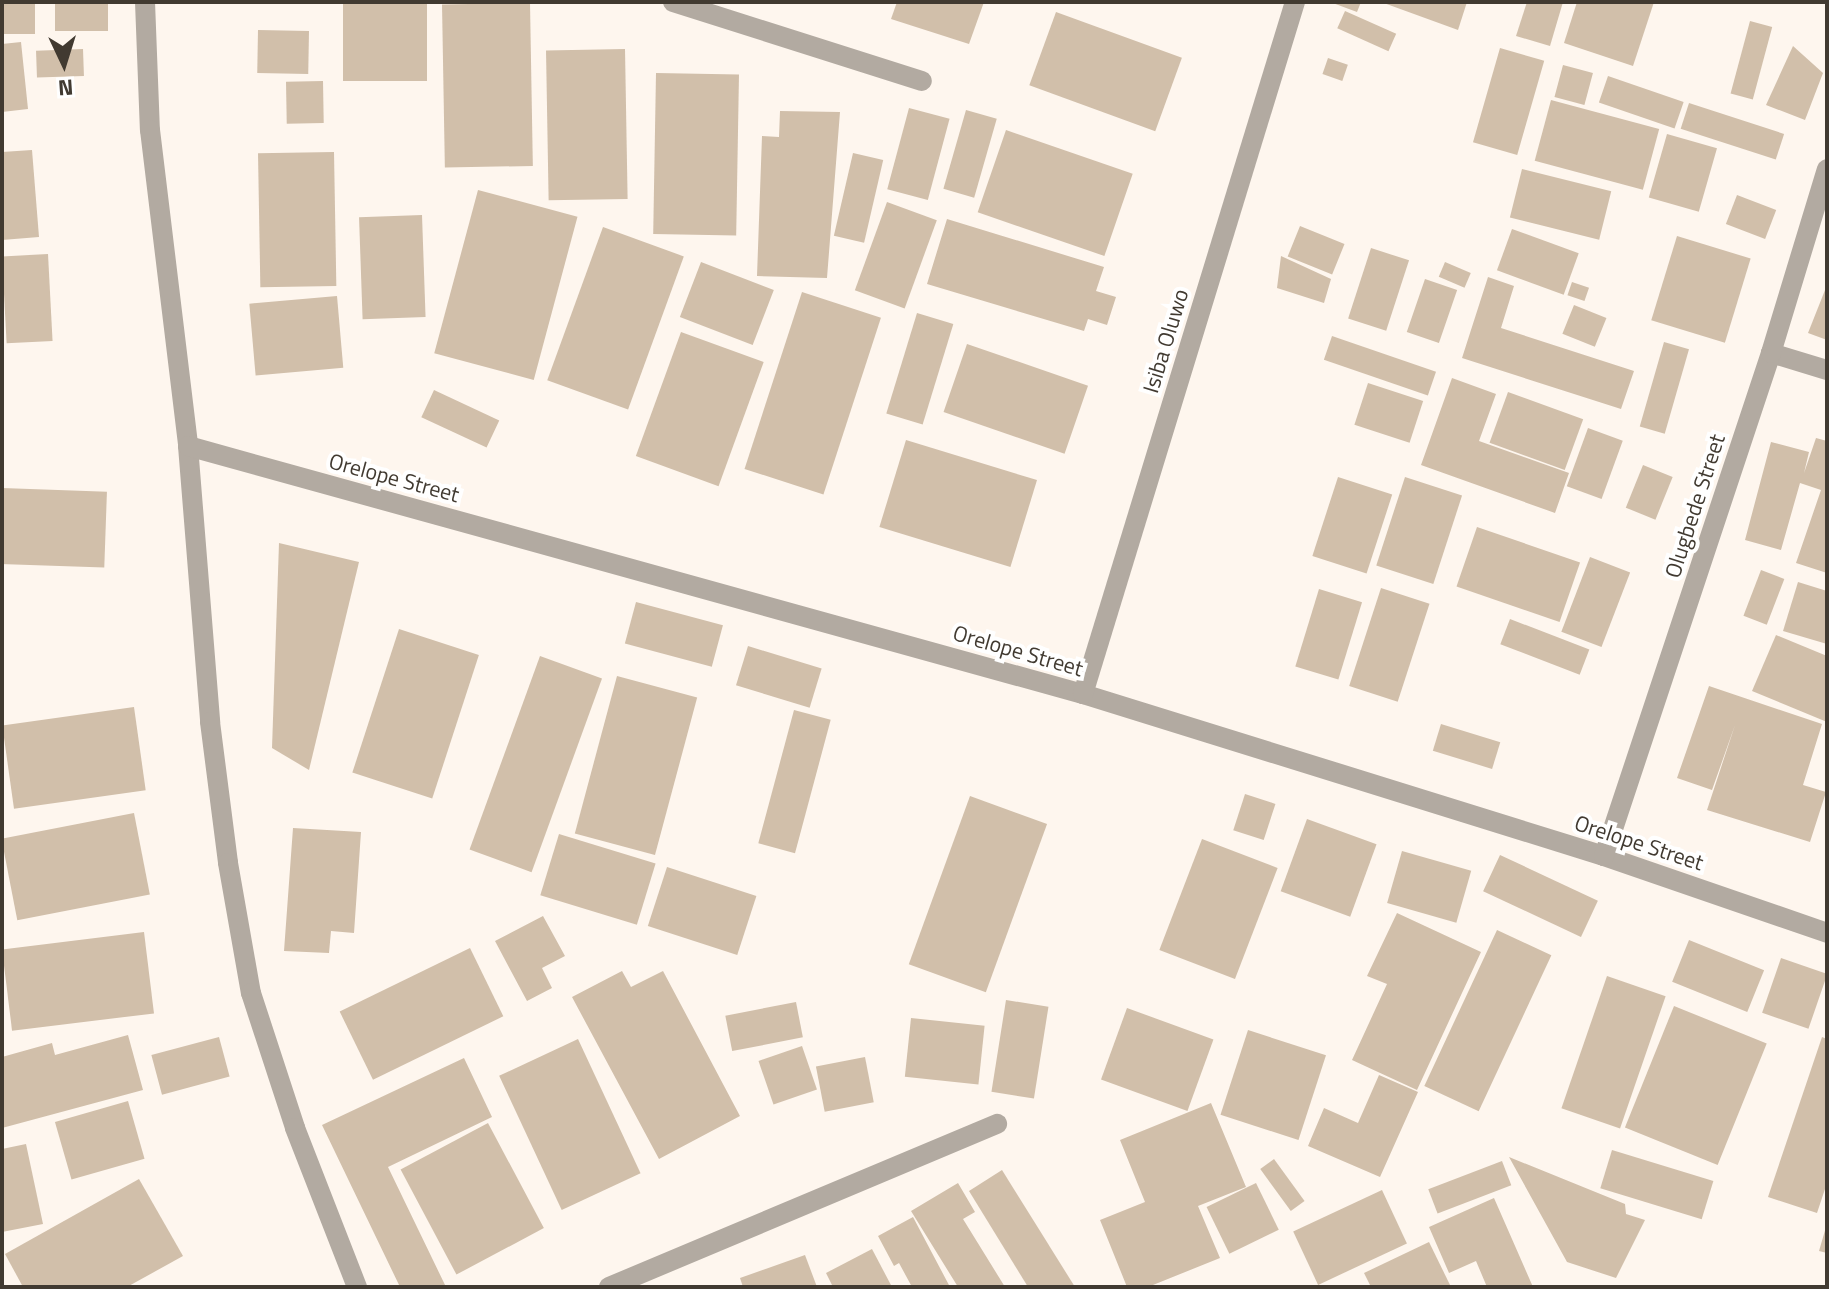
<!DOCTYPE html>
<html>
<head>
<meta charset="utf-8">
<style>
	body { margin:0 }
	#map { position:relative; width:1829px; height:1289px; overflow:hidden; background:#fef6ee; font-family:"Titillium Web",sans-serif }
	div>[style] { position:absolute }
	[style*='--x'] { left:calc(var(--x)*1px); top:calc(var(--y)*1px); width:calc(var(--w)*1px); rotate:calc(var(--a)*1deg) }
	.building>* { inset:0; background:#d1bfaa; transform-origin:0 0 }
	.street>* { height:20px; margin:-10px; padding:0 10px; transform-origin:10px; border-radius:10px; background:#b2aaa1 }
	span { translate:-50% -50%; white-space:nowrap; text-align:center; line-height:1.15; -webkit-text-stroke:8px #fff; paint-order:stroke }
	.street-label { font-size:22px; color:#413a31 }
	.frame { position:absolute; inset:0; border:4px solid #413a31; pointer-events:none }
	.north { position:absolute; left:24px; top:24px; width:80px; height:80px; -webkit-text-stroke:6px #fff; paint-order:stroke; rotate:176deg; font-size:22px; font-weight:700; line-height:32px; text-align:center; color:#413a31 }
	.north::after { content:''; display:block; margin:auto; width:28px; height:36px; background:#413a31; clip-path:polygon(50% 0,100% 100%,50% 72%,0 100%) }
</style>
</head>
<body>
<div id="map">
	<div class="building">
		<i style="left:2px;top:2px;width:33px;height:32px"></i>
		<i style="left:55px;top:2px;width:53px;height:29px"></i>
		<i style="left:343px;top:2px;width:84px;height:79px"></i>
		<i style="clip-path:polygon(897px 2px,984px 2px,969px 44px,891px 19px)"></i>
		<i style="clip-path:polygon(1330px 2px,1361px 2px,1357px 12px)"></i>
		<i style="clip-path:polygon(1381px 2px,1467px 2px,1458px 30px)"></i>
		<i style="clip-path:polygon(1527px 2px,1563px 2px,1550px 46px,1516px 36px)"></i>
		<i style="clip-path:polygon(1577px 2px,1654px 2px,1633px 66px,1564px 43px)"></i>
		<i style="left:530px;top:3px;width:163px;height:88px;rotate:89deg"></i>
		<i style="left:1345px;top:11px;width:56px;height:19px;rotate:24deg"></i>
		<i style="left:1056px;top:12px;width:134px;height:78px;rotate:20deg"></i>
		<i style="left:1750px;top:21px;width:23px;height:75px;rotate:15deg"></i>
		<i style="left:258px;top:30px;width:51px;height:43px;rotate:1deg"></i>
		<i style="clip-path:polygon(21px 42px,28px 109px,2px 112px,2px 44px)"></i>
		<i style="clip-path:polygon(1793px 46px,1823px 73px,1805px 120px,1766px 105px)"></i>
		<i style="left:1500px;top:48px;width:46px;height:98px;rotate:16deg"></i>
		<i style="left:83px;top:49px;width:27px;height:47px;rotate:88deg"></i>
		<i style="left:625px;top:49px;width:150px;height:79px;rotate:89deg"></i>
		<i style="left:1328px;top:58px;width:21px;height:17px;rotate:19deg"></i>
		<i style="left:1563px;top:65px;width:31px;height:33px;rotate:15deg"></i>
		<i style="left:656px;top:73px;width:83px;height:161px;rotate:1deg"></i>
		<i style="left:1608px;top:76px;width:80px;height:28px;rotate:19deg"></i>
		<i style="left:323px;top:81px;width:42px;height:37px;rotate:89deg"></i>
		<i style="left:1551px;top:100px;width:112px;height:63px;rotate:15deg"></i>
		<i style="left:1689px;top:103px;width:100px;height:27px;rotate:18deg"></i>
		<i style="left:909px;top:108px;width:42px;height:84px;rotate:15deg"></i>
		<i style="left:966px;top:110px;width:32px;height:82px;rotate:16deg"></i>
		<i style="clip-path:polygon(780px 111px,840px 112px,827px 278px,757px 276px,762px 136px,779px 137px)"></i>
		<i style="left:1006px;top:130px;width:134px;height:87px;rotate:19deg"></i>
		<i style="left:1667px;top:134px;width:52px;height:66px;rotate:16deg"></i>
		<i style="clip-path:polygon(32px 150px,39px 237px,2px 240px,2px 152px)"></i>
		<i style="left:334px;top:152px;width:134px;height:76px;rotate:89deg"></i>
		<i style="left:853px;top:153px;width:31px;height:85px;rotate:13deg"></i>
		<i style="left:1522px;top:169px;width:92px;height:50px;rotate:14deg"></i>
		<i style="left:478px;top:190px;width:103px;height:169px;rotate:15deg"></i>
		<i style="left:1737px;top:195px;width:42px;height:31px;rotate:21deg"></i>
		<i style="left:887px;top:202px;width:53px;height:94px;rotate:20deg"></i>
		<i style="left:422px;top:215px;width:102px;height:63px;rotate:88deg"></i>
		<i style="clip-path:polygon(947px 219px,1104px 267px,1096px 291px,1116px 297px,1107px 325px,1088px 319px,1084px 331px,927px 284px)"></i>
		<i style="left:1300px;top:226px;width:48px;height:33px;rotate:22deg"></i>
		<i style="left:603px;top:227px;width:86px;height:163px;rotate:20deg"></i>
		<i style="left:1512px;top:229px;width:71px;height:44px;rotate:20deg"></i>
		<i style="left:1677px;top:236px;width:77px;height:88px;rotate:17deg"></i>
		<i style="left:1371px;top:248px;width:40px;height:74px;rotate:18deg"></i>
		<i style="left:48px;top:254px;width:87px;height:46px;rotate:87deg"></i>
		<i style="clip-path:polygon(1281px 256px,1331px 279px,1324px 303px,1277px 288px)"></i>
		<i style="left:701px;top:262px;width:78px;height:59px;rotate:21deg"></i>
		<i style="left:1445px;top:262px;width:28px;height:16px;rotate:23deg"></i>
		<i style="clip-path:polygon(1488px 277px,1514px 286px,1501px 328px,1634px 371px,1621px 409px,1462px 358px)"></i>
		<i style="left:1425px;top:279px;width:34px;height:56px;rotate:19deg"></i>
		<i style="left:1572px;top:282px;width:18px;height:14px;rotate:19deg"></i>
		<i style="clip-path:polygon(1827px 285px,1827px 340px,1808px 333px)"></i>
		<i style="left:802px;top:292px;width:83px;height:186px;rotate:18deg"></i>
		<i style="left:337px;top:296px;width:72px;height:88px;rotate:85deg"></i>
		<i style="left:1574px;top:305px;width:35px;height:31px;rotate:22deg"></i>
		<i style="left:917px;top:313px;width:38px;height:105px;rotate:17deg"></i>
		<i style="left:681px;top:332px;width:88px;height:132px;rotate:20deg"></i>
		<i style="left:1332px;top:336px;width:110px;height:25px;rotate:19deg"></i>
		<i style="left:1664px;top:342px;width:26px;height:88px;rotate:16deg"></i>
		<i style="left:967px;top:344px;width:128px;height:72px;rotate:19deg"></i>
		<i style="clip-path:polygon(1452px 378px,1496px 394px,1479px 441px,1569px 473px,1555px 513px,1421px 465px)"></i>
		<i style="left:1368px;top:383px;width:58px;height:44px;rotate:18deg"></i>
		<i style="left:434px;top:390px;width:72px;height:30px;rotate:25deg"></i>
		<i style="left:1508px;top:392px;width:80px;height:54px;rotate:20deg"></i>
		<i style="left:1588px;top:428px;width:37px;height:62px;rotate:20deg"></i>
		<i style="clip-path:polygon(1816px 438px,1827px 441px,1827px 573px,1796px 563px,1821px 490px,1800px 483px,1781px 550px,1745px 540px,1771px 442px,1809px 452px,1804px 473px)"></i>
		<i style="left:906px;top:440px;width:137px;height:91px;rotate:17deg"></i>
		<i style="left:1643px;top:465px;width:32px;height:46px;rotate:22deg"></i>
		<i style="left:1338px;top:477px;width:57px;height:83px;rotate:18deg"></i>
		<i style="left:1405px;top:477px;width:60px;height:93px;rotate:18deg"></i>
		<i style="left:2px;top:488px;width:105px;height:76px;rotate:2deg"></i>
		<i style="left:1477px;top:527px;width:109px;height:63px;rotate:19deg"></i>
		<i style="clip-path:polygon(279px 543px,359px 562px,309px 770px,272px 748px)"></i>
		<i style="left:1590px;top:557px;width:43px;height:80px;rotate:21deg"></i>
		<i style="left:1761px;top:570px;width:25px;height:49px;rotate:21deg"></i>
		<i style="clip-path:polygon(1798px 582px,1827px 591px,1827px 644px,1783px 631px)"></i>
		<i style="left:1381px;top:588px;width:51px;height:103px;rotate:18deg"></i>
		<i style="left:1319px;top:589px;width:45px;height:81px;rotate:17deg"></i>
		<i style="left:636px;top:602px;width:90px;height:43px;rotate:15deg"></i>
		<i style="left:1510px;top:619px;width:85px;height:27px;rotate:21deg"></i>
		<i style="left:399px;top:629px;width:84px;height:151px;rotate:18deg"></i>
		<i style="clip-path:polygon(1776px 635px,1827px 656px,1827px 722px,1752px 691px)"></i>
		<i style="left:748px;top:646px;width:77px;height:41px;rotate:17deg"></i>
		<i style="left:540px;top:656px;width:66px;height:206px;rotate:20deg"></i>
		<i style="left:617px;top:676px;width:83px;height:163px;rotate:15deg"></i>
		<i style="clip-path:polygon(1709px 686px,1822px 724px,1803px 785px,1826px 792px,1810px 842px,1707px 810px,1735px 725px,1712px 790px,1677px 778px)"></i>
		<i style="left:134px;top:707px;width:84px;height:133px;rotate:82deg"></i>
		<i style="left:794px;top:710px;width:38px;height:138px;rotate:15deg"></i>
		<i style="left:1441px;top:724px;width:62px;height:28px;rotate:17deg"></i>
		<i style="left:1245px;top:794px;width:32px;height:38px;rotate:18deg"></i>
		<i style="left:970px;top:796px;width:82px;height:179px;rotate:20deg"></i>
		<i style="left:134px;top:813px;width:83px;height:135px;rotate:79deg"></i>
		<i style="left:1307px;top:819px;width:74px;height:77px;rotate:20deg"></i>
		<i style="clip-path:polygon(293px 828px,361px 832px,354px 933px,331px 931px,329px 953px,284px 951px)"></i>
		<i style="left:559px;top:834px;width:101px;height:64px;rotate:17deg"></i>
		<i style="left:1202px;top:839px;width:81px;height:119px;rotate:21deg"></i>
		<i style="left:1402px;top:851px;width:72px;height:54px;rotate:16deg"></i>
		<i style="left:1500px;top:855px;width:108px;height:40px;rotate:25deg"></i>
		<i style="left:667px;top:867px;width:94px;height:62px;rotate:18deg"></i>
		<i style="clip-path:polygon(1397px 913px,1481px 952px,1417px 1090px,1352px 1060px,1387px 984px,1367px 976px)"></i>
		<i style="clip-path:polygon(543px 916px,565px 956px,542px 968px,552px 988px,527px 1001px,495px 941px)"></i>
		<i style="left:1497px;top:930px;width:60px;height:172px;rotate:25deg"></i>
		<i style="left:144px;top:932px;width:82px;height:143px;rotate:83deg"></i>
		<i style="left:1689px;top:940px;width:81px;height:45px;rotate:22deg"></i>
		<i style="left:470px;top:948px;width:76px;height:145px;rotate:64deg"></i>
		<i style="left:1781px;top:958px;width:49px;height:58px;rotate:19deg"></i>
		<i style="clip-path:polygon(622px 971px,631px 987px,663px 971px,740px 1116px,659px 1159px,572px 997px)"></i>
		<i style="left:1607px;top:976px;width:62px;height:140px;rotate:19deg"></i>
		<i style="left:1006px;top:1000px;width:43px;height:93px;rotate:9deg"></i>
		<i style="left:796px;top:1002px;width:36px;height:72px;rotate:79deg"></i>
		<i style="left:1674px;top:1006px;width:100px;height:131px;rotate:22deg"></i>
		<i style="left:1127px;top:1008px;width:92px;height:76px;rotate:20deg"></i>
		<i style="left:911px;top:1018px;width:74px;height:59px;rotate:6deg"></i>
		<i style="left:1248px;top:1030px;width:82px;height:89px;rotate:18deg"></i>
		<i style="clip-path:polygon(128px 1035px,143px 1090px,2px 1128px,2px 1057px,52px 1043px,55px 1055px)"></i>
		<i style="left:219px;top:1037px;width:41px;height:70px;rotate:75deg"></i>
		<i style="clip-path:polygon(1822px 1037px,1827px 1039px,1827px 1183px,1817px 1213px,1768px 1197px)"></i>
		<i style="left:578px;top:1039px;width:148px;height:87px;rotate:65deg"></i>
		<i style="left:802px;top:1046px;width:46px;height:46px;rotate:71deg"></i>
		<i style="left:865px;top:1057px;width:46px;height:50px;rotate:79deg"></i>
		<i style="clip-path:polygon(464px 1058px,492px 1117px,388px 1167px,446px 1287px,400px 1287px,322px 1125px)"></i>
		<i style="clip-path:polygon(1379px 1075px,1418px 1092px,1380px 1177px,1308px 1146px,1324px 1108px,1358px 1123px)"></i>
		<i style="left:128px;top:1101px;width:60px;height:76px;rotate:74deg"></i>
		<i style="clip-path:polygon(1211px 1103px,1246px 1187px,1198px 1206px,1220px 1258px,1148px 1287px,1127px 1287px,1100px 1220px,1145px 1202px,1120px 1140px)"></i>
		<i style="left:488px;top:1123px;width:119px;height:99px;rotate:62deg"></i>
		<i style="clip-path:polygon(26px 1144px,43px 1224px,2px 1232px,2px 1149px)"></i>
		<i style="left:1612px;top:1150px;width:106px;height:40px;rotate:17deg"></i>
		<i style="clip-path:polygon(1509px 1157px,1625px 1204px,1626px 1214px,1645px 1220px,1616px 1278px,1567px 1262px)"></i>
		<i style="left:1274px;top:1159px;width:52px;height:17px;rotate:54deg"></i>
		<i style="left:1502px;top:1161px;width:26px;height:79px;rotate:69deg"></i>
		<i style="clip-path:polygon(1002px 1170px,1075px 1287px,1028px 1287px,969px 1191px)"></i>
		<i style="clip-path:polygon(139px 1179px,183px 1256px,127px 1287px,23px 1287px,5px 1254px)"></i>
		<i style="clip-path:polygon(958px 1183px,975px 1212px,963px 1219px,1005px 1287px,958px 1287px,911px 1211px)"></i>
		<i style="left:1256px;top:1183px;width:52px;height:55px;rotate:64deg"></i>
		<i style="left:1382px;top:1190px;width:59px;height:98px;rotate:65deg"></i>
		<i style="clip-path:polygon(1494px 1198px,1533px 1287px,1487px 1287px,1476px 1261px,1449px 1273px,1429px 1227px)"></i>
		<i style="clip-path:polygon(913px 1217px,950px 1287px,912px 1287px,899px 1263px,894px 1266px,878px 1236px)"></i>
		<i style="clip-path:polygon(1826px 1227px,1827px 1227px,1827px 1253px,1819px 1251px)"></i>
		<i style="clip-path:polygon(1429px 1242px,1451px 1287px,1371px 1287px,1364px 1273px)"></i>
		<i style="clip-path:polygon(872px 1249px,892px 1287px,833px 1287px,826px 1273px)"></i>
		<i style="clip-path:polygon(805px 1255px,817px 1287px,743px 1287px,740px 1278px)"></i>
	</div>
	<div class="street">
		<i style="--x:145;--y:2;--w:128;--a:87.8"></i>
		<i style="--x:150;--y:130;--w:318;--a:83.1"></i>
		<i style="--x:188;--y:446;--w:277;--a:85.4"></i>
		<i style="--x:210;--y:722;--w:142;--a:82.7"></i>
		<i style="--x:228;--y:863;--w:132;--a:80"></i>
		<i style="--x:251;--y:993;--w:142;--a:71.9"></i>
		<i style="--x:295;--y:1128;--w:171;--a:68.7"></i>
		<i style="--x:673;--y:2;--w:261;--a:17.6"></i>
		<i style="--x:1771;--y:353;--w:59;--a:16.9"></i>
		<i style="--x:188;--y:446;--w:929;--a:15.49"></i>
		<i style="--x:1083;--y:694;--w:546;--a:17.27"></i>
		<i style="--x:1604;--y:856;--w:236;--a:19"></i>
		<i style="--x:1083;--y:694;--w:724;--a:-72.97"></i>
		<i style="--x:1604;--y:856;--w:530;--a:-71.63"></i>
		<i style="--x:1771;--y:353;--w:192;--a:-73.1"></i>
		<i style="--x:609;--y:1287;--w:421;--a:-22.8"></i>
	</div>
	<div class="street-label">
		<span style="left:1166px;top:341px;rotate:-73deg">Isiba Oluwo</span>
		<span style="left:394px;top:478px;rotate:15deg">Orelope Street</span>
		<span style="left:1695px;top:506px;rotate:-72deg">Olugbede Street</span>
		<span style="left:1018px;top:651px;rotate:16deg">Orelope Street</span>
		<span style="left:1639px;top:843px;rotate:18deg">Orelope Street</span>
	</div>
	<div class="frame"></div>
	<div class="north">N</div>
</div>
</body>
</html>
